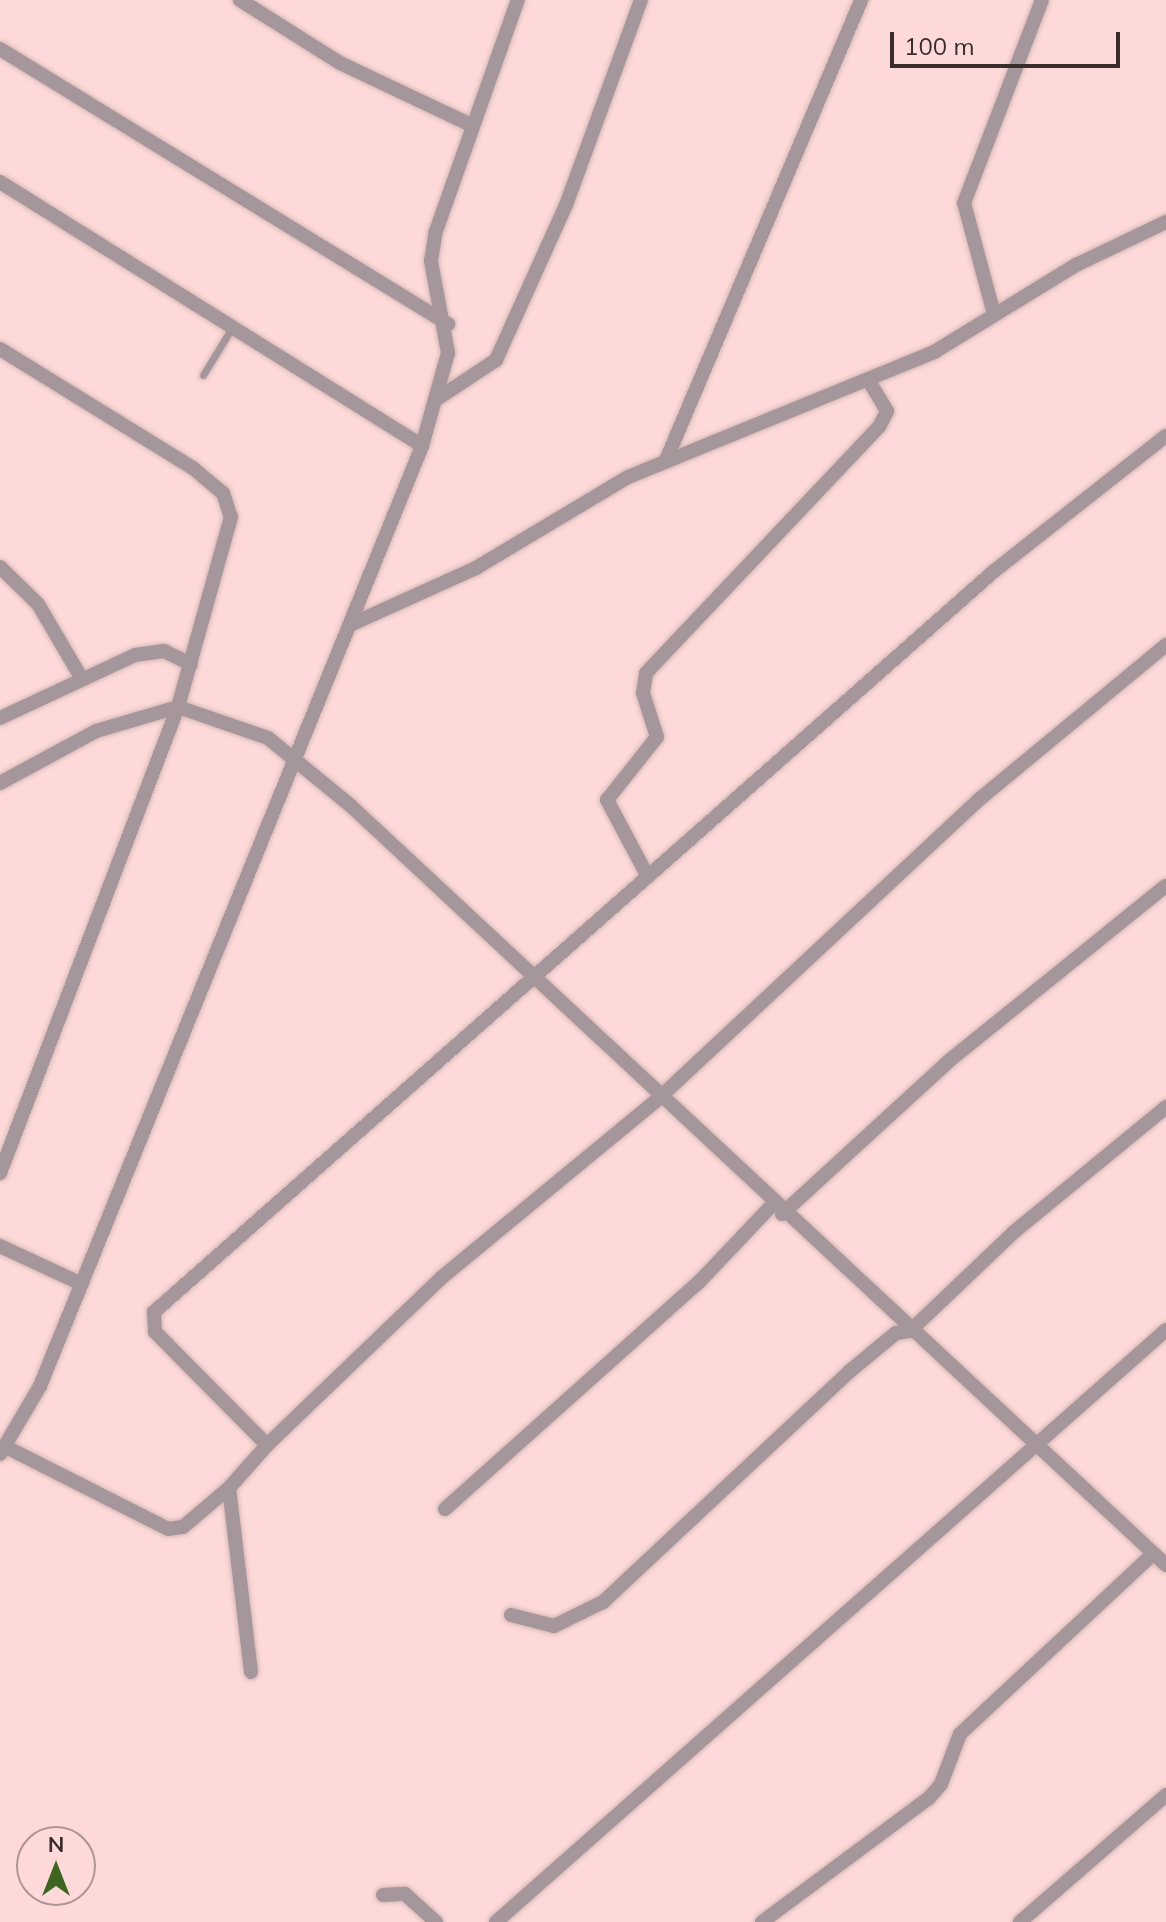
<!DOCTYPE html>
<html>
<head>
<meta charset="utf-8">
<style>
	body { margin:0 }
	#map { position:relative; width:1166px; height:1922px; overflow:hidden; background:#fddad9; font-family:Mulish,sans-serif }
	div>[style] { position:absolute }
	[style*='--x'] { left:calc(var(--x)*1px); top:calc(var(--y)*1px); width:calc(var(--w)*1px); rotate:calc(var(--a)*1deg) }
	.roads { filter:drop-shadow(0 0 2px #d6b7b6) drop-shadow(0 0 2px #d6b7b6) }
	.lane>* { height:7px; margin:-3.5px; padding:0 3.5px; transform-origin:3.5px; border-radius:3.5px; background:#a4969b }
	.street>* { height:14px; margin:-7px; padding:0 7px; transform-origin:7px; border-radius:7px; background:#a4969b }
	span { translate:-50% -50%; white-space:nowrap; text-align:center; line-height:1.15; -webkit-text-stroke:6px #fddad9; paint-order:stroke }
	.north { position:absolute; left:16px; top:1826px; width:80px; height:80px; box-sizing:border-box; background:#fddad9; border:2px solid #af9494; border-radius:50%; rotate:0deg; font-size:22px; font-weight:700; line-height:32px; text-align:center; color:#392c2c }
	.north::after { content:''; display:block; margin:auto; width:28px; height:36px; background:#3f6621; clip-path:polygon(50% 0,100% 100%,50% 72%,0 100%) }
	.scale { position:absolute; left:890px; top:32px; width:230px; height:36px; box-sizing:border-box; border:4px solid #392c2c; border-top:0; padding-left:10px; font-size:24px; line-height:28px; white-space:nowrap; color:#392c2c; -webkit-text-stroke:6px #fddad9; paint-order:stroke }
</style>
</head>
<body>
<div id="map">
	<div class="roads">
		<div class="lane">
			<i style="--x:203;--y:375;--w:57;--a:-58.5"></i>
		</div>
		<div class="street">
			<i style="--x:240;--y:0;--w:118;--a:32.2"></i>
			<i style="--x:340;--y:63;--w:147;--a:25.3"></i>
			<i style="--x:0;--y:49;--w:526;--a:31.54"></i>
			<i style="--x:0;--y:182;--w:498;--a:32"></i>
			<i style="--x:994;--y:314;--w:115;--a:-105.1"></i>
			<i style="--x:964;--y:203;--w:217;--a:-69"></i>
			<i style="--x:0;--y:349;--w:228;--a:31.7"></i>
			<i style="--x:194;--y:469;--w:38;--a:40"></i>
			<i style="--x:223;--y:493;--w:25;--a:72"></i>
			<i style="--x:231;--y:517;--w:197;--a:105.6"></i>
			<i style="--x:178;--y:707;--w:499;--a:110.9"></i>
			<i style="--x:437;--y:399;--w:71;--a:-33.5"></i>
			<i style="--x:496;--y:360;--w:170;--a:-65.7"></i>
			<i style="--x:566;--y:205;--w:218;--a:-69.9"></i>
			<i style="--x:666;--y:460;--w:500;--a:-67"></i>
			<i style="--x:0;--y:567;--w:53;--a:44.2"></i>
			<i style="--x:38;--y:604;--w:87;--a:59.6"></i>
			<i style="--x:352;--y:624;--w:136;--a:-24.3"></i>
			<i style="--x:476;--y:568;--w:177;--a:-30.9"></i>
			<i style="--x:628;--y:477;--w:331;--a:-22.2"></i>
			<i style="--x:934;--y:352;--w:167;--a:-31.5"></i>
			<i style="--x:1076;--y:265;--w:100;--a:-25.5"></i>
			<i style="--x:0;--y:718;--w:149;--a:-25"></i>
			<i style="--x:135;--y:655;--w:29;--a:-8"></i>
			<i style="--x:164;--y:651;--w:30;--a:26"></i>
			<i style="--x:0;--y:783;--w:109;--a:-28.4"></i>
			<i style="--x:96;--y:731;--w:85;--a:-16.3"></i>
			<i style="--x:178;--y:707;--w:95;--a:19"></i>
			<i style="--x:268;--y:738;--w:107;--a:39.3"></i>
			<i style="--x:351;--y:806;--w:1114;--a:42.96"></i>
			<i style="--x:646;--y:873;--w:83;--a:-118.1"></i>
			<i style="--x:607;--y:800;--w:80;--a:-51.6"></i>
			<i style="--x:657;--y:737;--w:46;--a:-107.7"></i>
			<i style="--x:643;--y:693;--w:20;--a:-81"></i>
			<i style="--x:646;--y:673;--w:339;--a:-46.6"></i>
			<i style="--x:879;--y:427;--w:18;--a:-63"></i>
			<i style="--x:887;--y:411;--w:35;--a:-121"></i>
			<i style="--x:782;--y:1214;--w:228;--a:-42.5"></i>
			<i style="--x:950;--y:1060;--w:277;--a:-38.9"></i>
			<i style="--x:0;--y:1246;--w:90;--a:24.9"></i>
			<i style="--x:267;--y:1445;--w:241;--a:-43.8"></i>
			<i style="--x:441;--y:1278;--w:283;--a:-39.5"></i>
			<i style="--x:659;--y:1098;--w:440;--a:-43"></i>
			<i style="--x:981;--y:798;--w:240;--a:-39.6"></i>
			<i style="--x:4;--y:1446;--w:184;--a:26.8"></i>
			<i style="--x:168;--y:1529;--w:15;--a:-8"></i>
			<i style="--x:183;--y:1527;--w:60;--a:-40.3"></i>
			<i style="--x:0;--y:1454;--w:79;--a:-59.5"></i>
			<i style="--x:40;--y:1386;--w:1015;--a:-67.88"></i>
			<i style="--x:422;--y:446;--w:97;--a:-74.4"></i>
			<i style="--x:448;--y:353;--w:94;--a:-100.5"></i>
			<i style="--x:431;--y:261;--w:30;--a:-81"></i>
			<i style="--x:436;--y:231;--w:245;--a:-70.5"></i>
			<i style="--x:445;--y:1509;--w:342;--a:-41.8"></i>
			<i style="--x:700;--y:1281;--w:105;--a:-46.5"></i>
			<i style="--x:511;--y:1615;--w:44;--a:14.3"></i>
			<i style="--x:554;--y:1626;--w:55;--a:-26.1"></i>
			<i style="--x:603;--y:1602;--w:338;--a:-43.1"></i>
			<i style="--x:850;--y:1371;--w:60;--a:-39.6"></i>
			<i style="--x:896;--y:1333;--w:14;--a:-8"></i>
			<i style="--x:910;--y:1331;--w:144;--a:-43.6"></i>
			<i style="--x:1014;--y:1232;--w:197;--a:-39.4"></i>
			<i style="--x:251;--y:1672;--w:185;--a:-96.8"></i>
			<i style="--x:229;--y:1488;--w:57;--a:-48.5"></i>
			<i style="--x:267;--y:1445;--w:159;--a:-134.7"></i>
			<i style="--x:155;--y:1332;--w:20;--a:-93"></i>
			<i style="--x:154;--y:1312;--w:1119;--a:-41.41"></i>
			<i style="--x:993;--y:572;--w:220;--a:-38.2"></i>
			<i style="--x:383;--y:1895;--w:22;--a:-3"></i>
			<i style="--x:405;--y:1894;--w:42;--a:42.1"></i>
			<i style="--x:496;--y:1922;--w:894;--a:-41.46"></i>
			<i style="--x:762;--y:1922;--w:208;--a:-36.6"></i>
			<i style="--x:929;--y:1798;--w:18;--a:-49"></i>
			<i style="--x:941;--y:1784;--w:53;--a:-69.2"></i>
			<i style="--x:960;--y:1734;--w:264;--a:-43"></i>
			<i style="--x:1020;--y:1922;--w:194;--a:-41"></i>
		</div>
	</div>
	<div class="north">N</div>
	<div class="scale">100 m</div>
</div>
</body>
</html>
